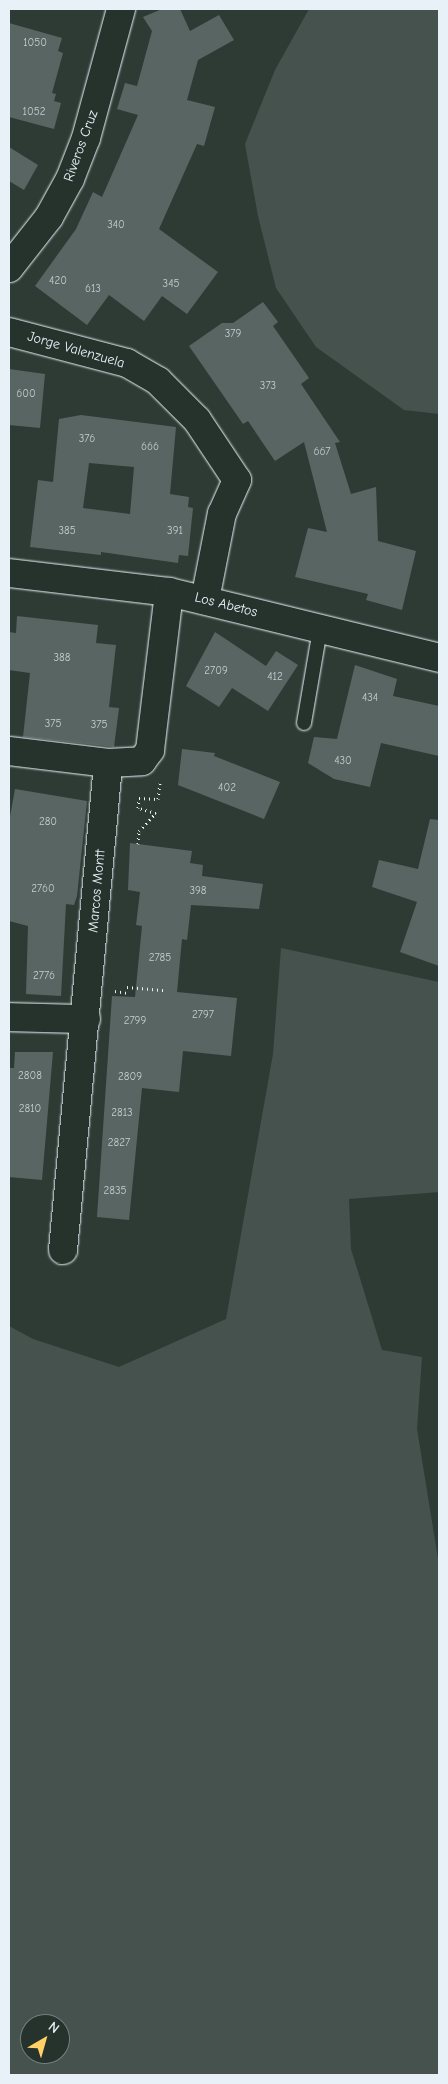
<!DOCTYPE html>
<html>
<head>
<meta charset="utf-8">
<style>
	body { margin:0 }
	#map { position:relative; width:448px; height:2084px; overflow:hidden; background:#2e3b35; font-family:"Comic Neue",sans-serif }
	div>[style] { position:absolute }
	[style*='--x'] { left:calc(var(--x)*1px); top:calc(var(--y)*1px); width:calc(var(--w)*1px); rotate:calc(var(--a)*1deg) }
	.green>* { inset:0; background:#45524e }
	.building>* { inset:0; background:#596563 }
	.path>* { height:3px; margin-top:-1.5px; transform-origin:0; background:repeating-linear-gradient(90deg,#e8f1f8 0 1px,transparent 0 5px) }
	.roads { filter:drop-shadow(0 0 1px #e8f1f8) drop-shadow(0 0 1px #e8f1f8) }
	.service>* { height:14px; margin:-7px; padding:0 7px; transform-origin:7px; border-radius:7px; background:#26332d }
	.minor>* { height:28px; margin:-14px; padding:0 14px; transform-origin:14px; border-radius:14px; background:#26332d }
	span { translate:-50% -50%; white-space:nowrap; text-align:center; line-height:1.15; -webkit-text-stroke:4px #26332d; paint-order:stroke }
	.number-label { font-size:11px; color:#c4ced3 }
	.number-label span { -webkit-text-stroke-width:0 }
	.street-label { font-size:14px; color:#e8f1f8 }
	.frame { position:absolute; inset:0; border:10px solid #e8f1f8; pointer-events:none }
	.north { position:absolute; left:20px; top:2014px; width:50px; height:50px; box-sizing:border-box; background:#26332d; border:1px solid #747f7e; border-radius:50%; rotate:38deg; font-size:14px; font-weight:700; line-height:20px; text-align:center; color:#e8f1f8 }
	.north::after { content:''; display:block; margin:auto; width:18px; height:22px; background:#ffd166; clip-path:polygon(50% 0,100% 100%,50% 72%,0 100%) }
</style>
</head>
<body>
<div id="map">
	<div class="green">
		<i style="clip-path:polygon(309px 9px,439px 9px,439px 414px,404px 410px,316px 347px,276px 288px,258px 216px,245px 144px,275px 70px)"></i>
		<i style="clip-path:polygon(evenodd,281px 948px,439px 982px,439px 1192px,349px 1199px,351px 1249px,382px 1350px,422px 1357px,417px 1429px,439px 1565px,439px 2075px,9px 2075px,9px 1326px,33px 1339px,119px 1367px,226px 1319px,273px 1054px,281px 948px,30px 2024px,60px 2024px,60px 2054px,30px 2054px,30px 2024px)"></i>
	</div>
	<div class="building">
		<i style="clip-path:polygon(162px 9px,180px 9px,190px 31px,219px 15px,234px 40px,198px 60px,187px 100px,215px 107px,204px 146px,197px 144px,159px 229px,218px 272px,187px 314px,162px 296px,144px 321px,109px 295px,87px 325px,35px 286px,76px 229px,93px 192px,102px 197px,138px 115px,117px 109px,125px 83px,137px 86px,152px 31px,143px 17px)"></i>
		<i style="clip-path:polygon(9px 23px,62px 38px,58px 51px,63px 53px,52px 93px,56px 94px,54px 101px,61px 103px,54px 129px,9px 117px)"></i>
		<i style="clip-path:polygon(9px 147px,38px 165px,24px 190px,9px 181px)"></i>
		<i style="clip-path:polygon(263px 302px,278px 322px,273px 326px,309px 378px,301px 384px,340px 442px,335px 443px,351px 494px,376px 487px,378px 541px,416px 551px,402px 610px,366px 600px,368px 594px,295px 577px,308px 528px,327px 532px,304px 442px,275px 461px,248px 421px,243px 424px,189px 346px,222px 323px,233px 323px)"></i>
		<i style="clip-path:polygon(9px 369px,45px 374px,40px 428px,9px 425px)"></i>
		<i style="clip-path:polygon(evenodd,81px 415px,176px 427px,170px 494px,189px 497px,188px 507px,193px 508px,188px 556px,179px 555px,178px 563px,101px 552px,101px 555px,30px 547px,38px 480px,53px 482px,59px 419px,81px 415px,89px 463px,134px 467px,130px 514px,83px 508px,89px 463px)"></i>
		<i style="clip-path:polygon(17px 616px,98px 625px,96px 643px,116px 645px,109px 707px,119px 708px,114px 747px,23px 737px,30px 673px,9px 670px,9px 632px,16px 633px)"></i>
		<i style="clip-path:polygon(215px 632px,266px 666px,276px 651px,298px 665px,268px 711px,232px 688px,219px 707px,186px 686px)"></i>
		<i style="clip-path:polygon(355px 665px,397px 679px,393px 696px,439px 706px,439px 756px,381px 743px,370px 787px,334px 779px,308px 763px,314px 737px,337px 739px)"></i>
		<i style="clip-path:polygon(182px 749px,215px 753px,214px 756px,280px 782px,264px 819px,178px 785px)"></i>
		<i style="clip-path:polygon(15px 789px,87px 801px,77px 896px,74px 905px,66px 904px,61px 996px,26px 994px,28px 926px,9px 921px,9px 822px)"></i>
		<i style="clip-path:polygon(430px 819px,439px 820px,439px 966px,400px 952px,417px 902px,372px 887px,379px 860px,418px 869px)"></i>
		<i style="clip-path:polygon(130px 843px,192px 851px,190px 863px,203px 865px,202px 876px,263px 884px,259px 909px,191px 905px,187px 940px,182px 939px,177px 992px,237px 998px,231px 1056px,183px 1051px,179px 1092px,142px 1088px,129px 1220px,97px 1217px,112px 996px,135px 997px,142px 926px,136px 925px,140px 892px,128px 890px)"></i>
		<i style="clip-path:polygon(15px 1052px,53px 1052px,42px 1180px,9px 1177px,9px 1068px,14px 1068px)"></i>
	</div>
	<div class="path">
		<i style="--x:138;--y:844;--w:13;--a:-86"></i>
		<i style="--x:139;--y:831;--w:25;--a:-47"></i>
		<i style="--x:156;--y:813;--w:19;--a:-164"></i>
		<i style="--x:138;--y:808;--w:10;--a:-84"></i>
		<i style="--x:139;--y:798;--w:19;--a:3"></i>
		<i style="--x:158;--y:799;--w:16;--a:-83"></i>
		<i style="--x:127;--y:987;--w:38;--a:5"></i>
		<i style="--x:115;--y:991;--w:12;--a:9"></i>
	</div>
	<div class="roads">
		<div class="service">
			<i style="--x:304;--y:723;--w:95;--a:-80.3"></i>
		</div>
		<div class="minor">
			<i style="--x:9;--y:268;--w:65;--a:-51.9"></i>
			<i style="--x:49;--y:217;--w:43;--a:-61.1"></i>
			<i style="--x:70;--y:179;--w:44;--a:-68.7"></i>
			<i style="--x:86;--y:138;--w:134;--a:-74.8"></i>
			<i style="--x:9;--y:332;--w:122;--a:14.7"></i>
			<i style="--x:127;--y:363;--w:36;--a:30"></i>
			<i style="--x:158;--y:381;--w:55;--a:45"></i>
			<i style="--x:197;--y:420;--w:72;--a:56.3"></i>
			<i style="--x:237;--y:480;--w:36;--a:114"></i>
			<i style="--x:222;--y:513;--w:89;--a:101.1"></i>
			<i style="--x:9;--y:573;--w:161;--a:6.8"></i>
			<i style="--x:169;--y:592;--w:278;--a:13.7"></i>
			<i style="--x:9;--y:751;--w:100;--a:6.9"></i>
			<i style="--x:108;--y:763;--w:34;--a:-3"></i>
			<i style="--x:142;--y:761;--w:14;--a:-54"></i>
			<i style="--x:150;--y:750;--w:159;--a:-83.1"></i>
			<i style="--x:9;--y:1017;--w:77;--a:1.5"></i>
			<i style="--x:63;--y:1250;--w:489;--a:-84.7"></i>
		</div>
	</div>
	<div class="number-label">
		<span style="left:35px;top:43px">1050</span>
		<span style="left:34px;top:112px">1052</span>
		<span style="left:116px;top:225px">340</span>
		<span style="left:58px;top:281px">420</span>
		<span style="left:171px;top:284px">345</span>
		<span style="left:93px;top:289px">613</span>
		<span style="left:233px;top:334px">379</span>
		<span style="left:268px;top:386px">373</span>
		<span style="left:26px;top:394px">600</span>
		<span style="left:87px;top:439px">376</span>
		<span style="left:150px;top:447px">666</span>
		<span style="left:322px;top:452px">667</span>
		<span style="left:67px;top:531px">385</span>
		<span style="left:175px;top:531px">391</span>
		<span style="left:62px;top:658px">388</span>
		<span style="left:216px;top:671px">2709</span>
		<span style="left:275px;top:677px">412</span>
		<span style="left:370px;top:698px">434</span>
		<span style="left:53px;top:724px">375</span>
		<span style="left:99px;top:725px">375</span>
		<span style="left:343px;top:761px">430</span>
		<span style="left:227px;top:788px">402</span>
		<span style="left:48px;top:822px">280</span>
		<span style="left:43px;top:889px">2760</span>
		<span style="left:198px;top:891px">398</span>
		<span style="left:160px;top:958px">2785</span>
		<span style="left:44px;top:976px">2776</span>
		<span style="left:203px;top:1015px">2797</span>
		<span style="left:135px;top:1021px">2799</span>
		<span style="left:30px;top:1076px">2808</span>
		<span style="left:130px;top:1077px">2809</span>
		<span style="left:30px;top:1109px">2810</span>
		<span style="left:122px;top:1113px">2813</span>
		<span style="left:119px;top:1143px">2827</span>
		<span style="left:115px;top:1191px">2835</span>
	</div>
	<div class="street-label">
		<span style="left:81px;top:146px;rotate:-70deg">Riveros Cruz</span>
		<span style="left:76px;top:350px;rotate:16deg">Jorge Valenzuela</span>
		<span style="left:226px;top:605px;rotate:14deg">Los Abetos</span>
		<span style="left:97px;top:891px;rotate:-85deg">Marcos Montt</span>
	</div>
	<div class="frame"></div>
	<div class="north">N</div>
</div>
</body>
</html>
